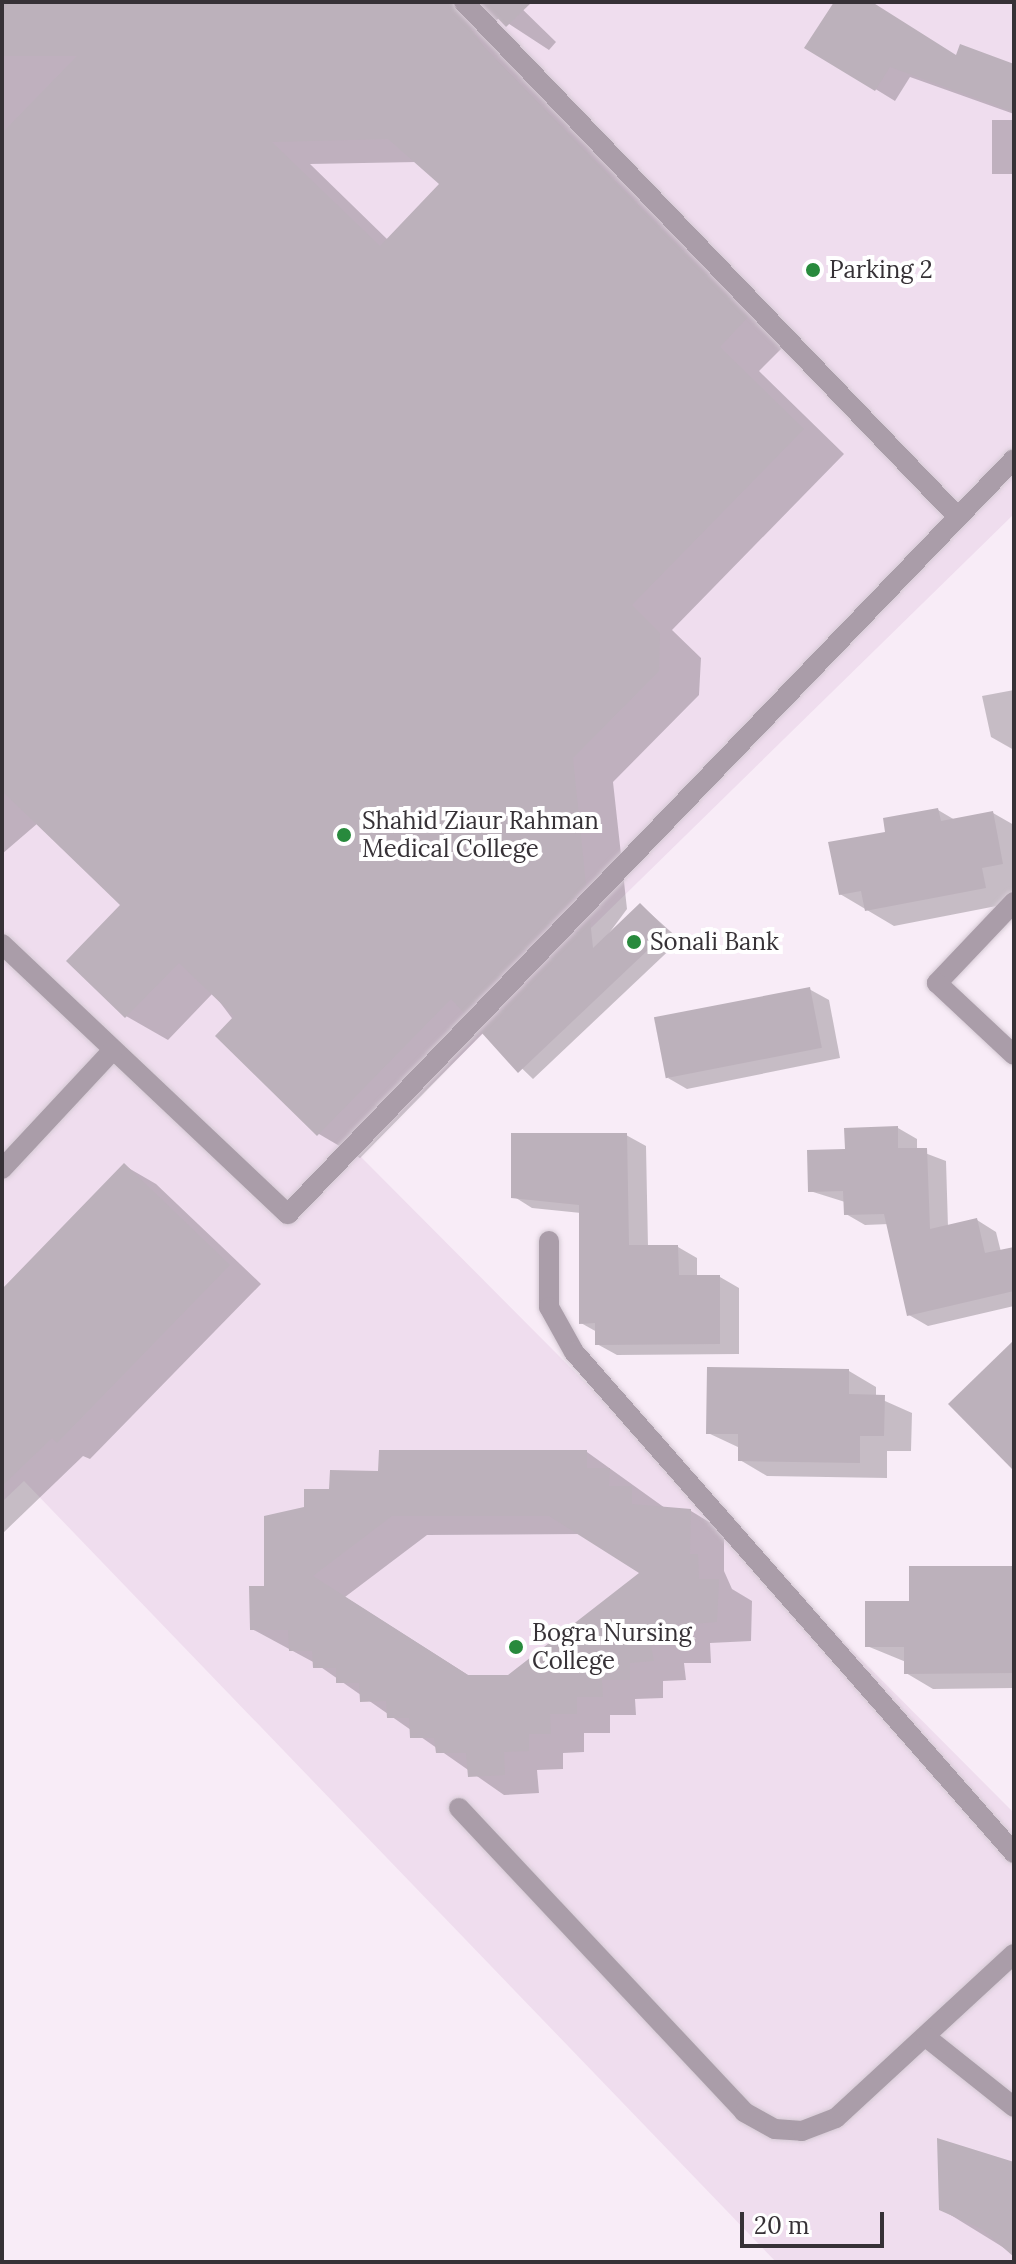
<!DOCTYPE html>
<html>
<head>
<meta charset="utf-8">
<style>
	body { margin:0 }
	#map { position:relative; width:1016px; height:2264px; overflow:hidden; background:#f8ecf7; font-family:Lora,serif }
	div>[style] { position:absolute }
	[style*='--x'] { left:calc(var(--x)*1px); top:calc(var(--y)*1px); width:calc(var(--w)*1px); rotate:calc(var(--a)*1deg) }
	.built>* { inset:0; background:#efddee }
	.shadow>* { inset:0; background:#0003; transform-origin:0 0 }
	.building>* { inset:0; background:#bcb1bb; transform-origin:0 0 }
	.roads { filter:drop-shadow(0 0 2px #d5cad4) drop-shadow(0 0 2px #d5cad4) }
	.service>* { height:20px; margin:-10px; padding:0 10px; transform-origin:10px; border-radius:10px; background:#aa9da9 }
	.dots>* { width:22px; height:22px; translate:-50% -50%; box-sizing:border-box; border:4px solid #fff; border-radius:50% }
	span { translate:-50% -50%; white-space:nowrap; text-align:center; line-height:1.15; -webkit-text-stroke:8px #fff; paint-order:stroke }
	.poi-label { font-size:24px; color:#363136 }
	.left { translate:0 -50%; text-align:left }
	.frame { position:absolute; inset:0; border:4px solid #363136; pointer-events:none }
	.scale { position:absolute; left:740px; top:2212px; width:144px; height:36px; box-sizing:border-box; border:4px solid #363136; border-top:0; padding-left:10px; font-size:24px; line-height:28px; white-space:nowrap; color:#363136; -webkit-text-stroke:6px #fff; paint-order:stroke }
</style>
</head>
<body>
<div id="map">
	<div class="built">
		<i style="clip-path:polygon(2px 2px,1014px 2px,1014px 514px,359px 1155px,1014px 1813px,1014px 2262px,776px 2262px,24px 1481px,2px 1502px)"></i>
	</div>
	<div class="shadow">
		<i style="clip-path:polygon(evenodd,2px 2px,515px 2px,556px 42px,549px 50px,500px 18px,491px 23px,788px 342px,759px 371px,844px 454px,672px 630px,701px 658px,699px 695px,613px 782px,627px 909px,604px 940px,641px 905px,680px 940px,533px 1079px,484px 1032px,360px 1158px,319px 1134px,213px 993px,168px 1040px,126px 1016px,123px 905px,38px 823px,2px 854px,2px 2px,417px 162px,442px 184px,388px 240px,310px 164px,417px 162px)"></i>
		<i style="clip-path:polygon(836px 2px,870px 2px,957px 57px,1014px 66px,1014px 114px,910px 77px,895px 101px,807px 47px)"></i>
		<i style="left:992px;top:120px;width:22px;height:54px"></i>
		<i style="clip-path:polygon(1014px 690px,1014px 750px,991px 737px,982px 696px)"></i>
		<i style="clip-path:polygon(938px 810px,955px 820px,993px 813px,1014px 825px,1012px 903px,894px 926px,840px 894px,887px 833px)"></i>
		<i style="clip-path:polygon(809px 989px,829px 1000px,840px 1058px,687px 1089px,668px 1078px)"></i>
		<i style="clip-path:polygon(898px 1128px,917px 1139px,917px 1150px,946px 1161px,948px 1227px,977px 1220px,996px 1232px,1001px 1252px,1014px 1249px,1014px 1306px,928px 1326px,909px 1315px,889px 1224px,865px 1225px,846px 1214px,845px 1202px,810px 1191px,847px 1151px)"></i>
		<i style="clip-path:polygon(626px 1135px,646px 1146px,648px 1247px,678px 1247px,697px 1258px,697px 1277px,720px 1277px,739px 1288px,739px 1354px,617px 1355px,597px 1344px,597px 1332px,581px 1323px,581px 1213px,532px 1208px,513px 1196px)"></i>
		<i style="clip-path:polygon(125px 1166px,156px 1184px,261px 1284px,90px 1459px,83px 1456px,2px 1534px,2px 1291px)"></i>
		<i style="clip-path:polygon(849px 1371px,876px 1387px,876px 1397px,912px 1413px,911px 1451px,887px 1451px,887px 1478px,767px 1476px,740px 1460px,740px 1448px,708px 1433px)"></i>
		<i style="clip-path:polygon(evenodd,587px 1452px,665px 1508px,691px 1511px,724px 1531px,724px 1571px,732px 1589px,752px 1601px,751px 1641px,710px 1643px,711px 1663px,684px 1663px,686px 1680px,663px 1681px,663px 1698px,635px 1699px,636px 1715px,610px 1715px,610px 1733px,584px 1733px,584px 1752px,563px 1753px,563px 1769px,537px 1770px,539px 1793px,504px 1795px,315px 1663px,252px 1629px,306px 1509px,331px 1491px,380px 1473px,587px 1452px,582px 1534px,642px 1573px,509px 1677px,471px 1677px,345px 1597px,427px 1535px,582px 1534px)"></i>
		<i style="clip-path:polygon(1014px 1568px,1014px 1688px,933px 1689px,906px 1673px,906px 1662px,867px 1646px)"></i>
		<i style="clip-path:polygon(1014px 2164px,1014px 2254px,941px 2209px)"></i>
	</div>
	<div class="building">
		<i style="clip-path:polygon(evenodd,2px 2px,451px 2px,485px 48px,748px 317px,720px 347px,804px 429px,632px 605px,660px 633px,659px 671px,573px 758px,586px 885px,464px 1013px,451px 999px,317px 1136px,215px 1036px,234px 1016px,179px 963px,125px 1018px,66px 961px,120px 905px,2px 791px,2px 133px,77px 56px,2px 56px,2px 2px,388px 139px,439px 184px,380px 246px,272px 142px,388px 139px)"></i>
		<i style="clip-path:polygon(482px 2px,532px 2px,506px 27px)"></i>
		<i style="clip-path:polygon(834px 2px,872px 2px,956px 55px,960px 44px,1014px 64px,1014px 112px,890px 67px,875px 91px,804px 48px)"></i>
		<i style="clip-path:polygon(938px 808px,941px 821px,993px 811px,1003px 864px,982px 868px,986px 888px,865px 911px,861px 891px,839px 895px,828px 842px,885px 832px,883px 818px)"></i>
		<i style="clip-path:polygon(640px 903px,668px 931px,518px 1073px,481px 1032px,590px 919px,593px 948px)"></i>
		<i style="left:810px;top:987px;width:62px;height:159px;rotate:79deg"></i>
		<i style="clip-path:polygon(898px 1126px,898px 1148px,927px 1148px,930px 1229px,977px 1218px,985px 1253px,1014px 1247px,1014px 1291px,907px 1316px,884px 1214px,844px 1215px,843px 1191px,808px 1192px,807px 1150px,845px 1149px,844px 1128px)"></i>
		<i style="clip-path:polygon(511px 1133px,627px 1133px,629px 1245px,678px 1245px,679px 1275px,720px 1275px,720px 1344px,595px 1345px,595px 1323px,579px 1324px,579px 1205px,511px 1198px)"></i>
		<i style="clip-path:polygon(124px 1163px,230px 1265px,57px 1443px,52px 1438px,2px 1486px,2px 1289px)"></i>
		<i style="clip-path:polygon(1014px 1340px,1014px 1471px,948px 1404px)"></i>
		<i style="clip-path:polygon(707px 1367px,849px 1369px,849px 1394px,885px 1395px,884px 1436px,860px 1436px,860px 1463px,738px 1461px,738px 1434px,706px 1434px)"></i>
		<i style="clip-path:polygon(evenodd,379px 1450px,587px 1450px,587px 1468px,610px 1468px,609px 1486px,632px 1486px,632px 1504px,691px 1509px,690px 1554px,698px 1554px,699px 1579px,719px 1579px,717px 1622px,677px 1625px,677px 1645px,651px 1645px,654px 1661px,630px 1663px,630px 1680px,602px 1680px,603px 1697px,577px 1697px,577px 1714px,550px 1714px,551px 1734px,529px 1734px,529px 1751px,504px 1752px,505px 1775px,468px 1777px,466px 1753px,436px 1753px,434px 1738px,410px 1738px,409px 1718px,387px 1718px,386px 1701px,360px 1702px,359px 1683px,336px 1683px,336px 1668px,313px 1668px,312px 1651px,289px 1651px,288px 1630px,250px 1630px,249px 1586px,264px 1586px,264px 1516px,304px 1507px,304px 1489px,329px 1489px,330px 1470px,378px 1471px,379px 1450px,392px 1516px,549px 1516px,639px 1573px,508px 1675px,468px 1675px,313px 1576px,392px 1516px)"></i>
		<i style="clip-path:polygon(909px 1566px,1014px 1566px,1014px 1673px,904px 1674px,904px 1647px,865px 1647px,865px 1601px,909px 1601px)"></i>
		<i style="clip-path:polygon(937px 2138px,1014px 2162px,1014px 2257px,982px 2229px,939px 2210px)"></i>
	</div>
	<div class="roads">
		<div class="service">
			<i style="--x:464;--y:2;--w:711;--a:46.2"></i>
			<i style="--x:1014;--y:902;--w:112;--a:133.5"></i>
			<i style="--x:937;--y:983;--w:105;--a:43.1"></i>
			<i style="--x:2;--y:944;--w:393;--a:43.4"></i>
			<i style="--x:288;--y:1214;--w:1047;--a:-46.12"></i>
			<i style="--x:2;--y:1169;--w:163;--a:-47"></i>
			<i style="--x:549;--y:1241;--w:66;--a:90"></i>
			<i style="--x:549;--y:1307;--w:51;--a:60.9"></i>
			<i style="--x:574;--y:1352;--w:667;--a:48.71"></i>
			<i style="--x:459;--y:1808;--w:417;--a:46.8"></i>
			<i style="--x:744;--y:2112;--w:35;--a:29"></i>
			<i style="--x:775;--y:2129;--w:27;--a:4"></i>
			<i style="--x:802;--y:2131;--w:36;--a:-21"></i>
			<i style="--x:836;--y:2118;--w:242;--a:-42.7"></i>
			<i style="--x:926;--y:2037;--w:112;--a:38.5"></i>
		</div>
	</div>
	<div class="dots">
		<i style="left:813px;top:270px;background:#288a3d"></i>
		<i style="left:344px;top:835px;background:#288a3d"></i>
		<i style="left:634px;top:942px;background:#288a3d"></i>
		<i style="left:516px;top:1647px;background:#288a3d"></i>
	</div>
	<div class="poi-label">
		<span class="left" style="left:829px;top:270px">Parking 2</span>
		<span class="left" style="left:362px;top:835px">Shahid Ziaur Rahman<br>Medical College</span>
		<span class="left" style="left:650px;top:942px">Sonali Bank</span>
		<span class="left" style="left:532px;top:1647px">Bogra Nursing<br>College</span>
	</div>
	<div class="frame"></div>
	<div class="scale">20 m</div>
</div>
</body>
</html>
